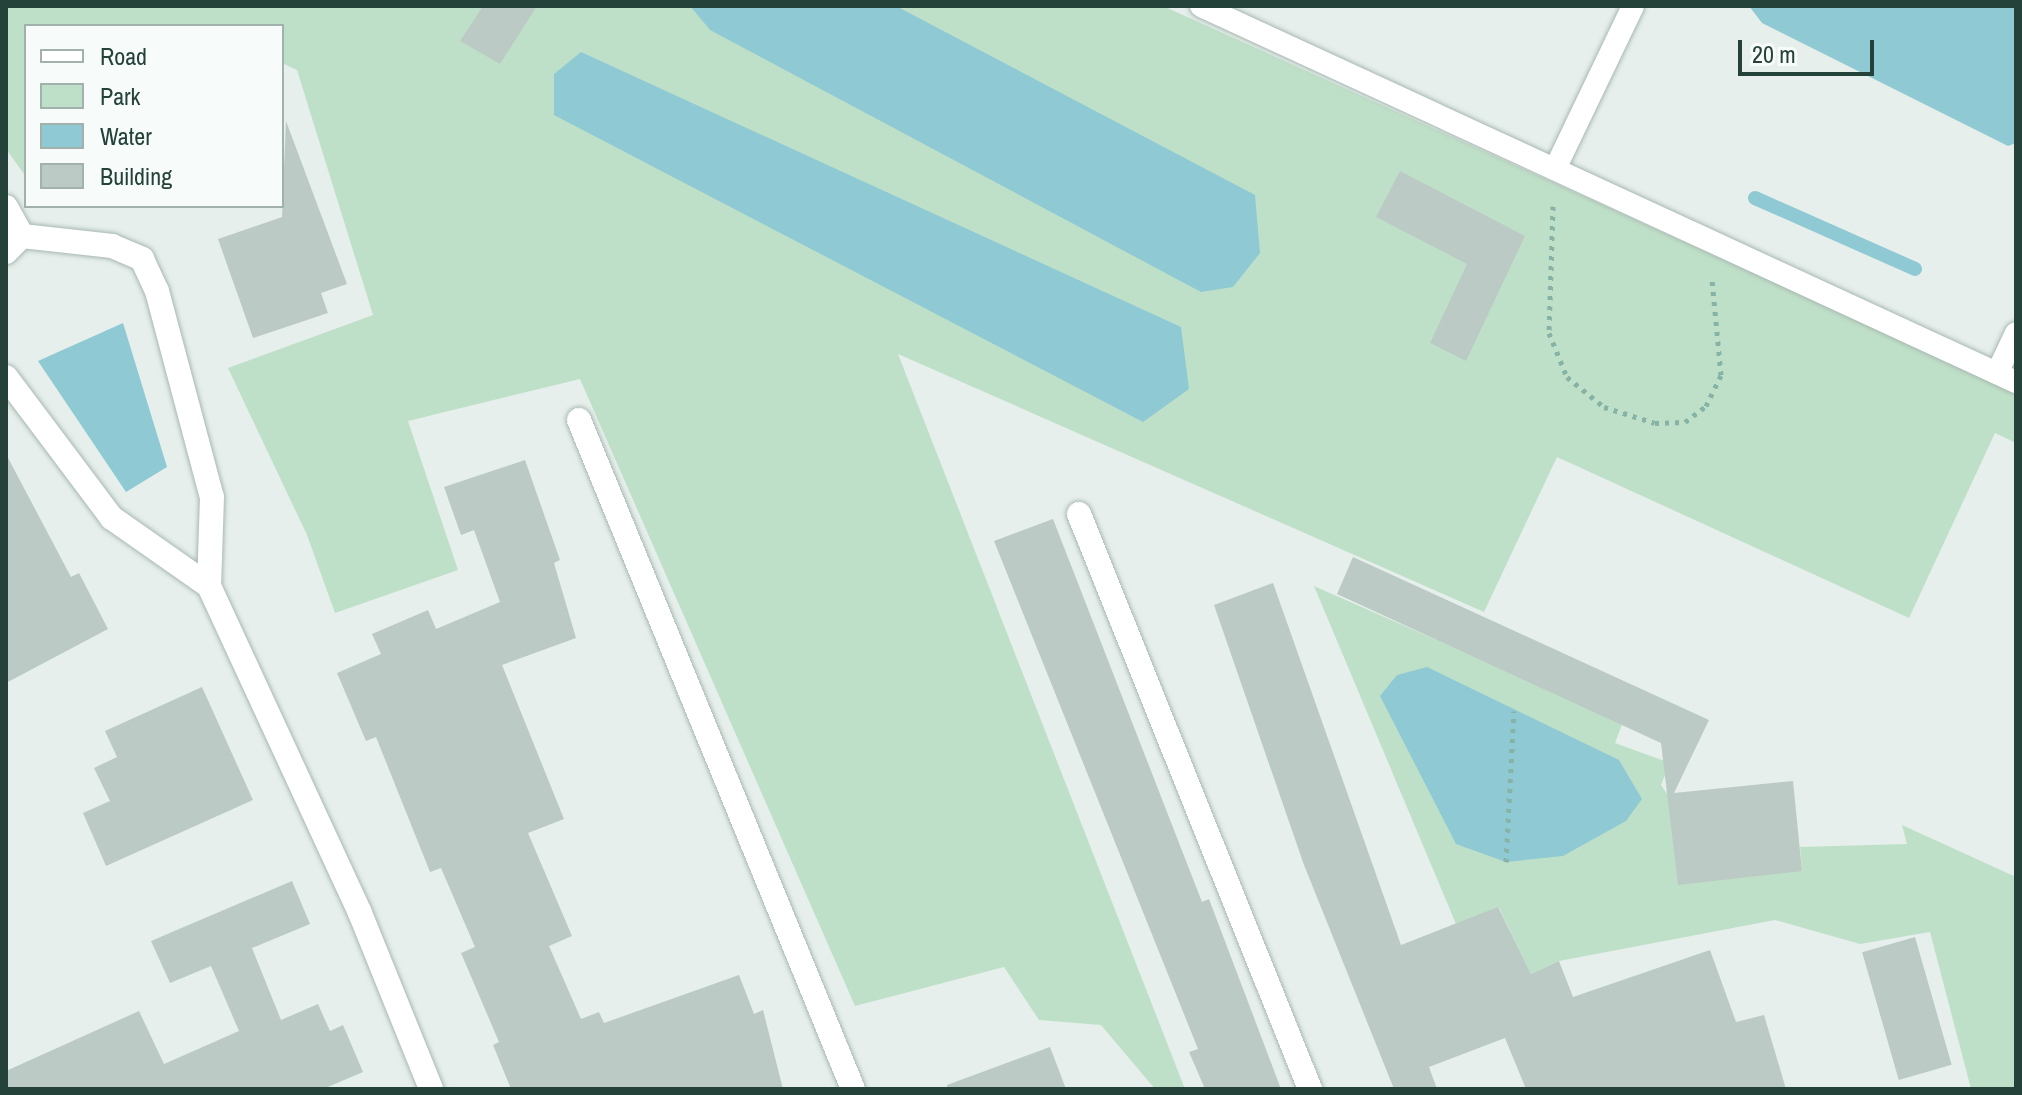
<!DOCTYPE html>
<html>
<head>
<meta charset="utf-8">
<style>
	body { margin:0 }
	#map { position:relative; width:2022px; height:1095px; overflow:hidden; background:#e6efeb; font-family:"Archivo Narrow",sans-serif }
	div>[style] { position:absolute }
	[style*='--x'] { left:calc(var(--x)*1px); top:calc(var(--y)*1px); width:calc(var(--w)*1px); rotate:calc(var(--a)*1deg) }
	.green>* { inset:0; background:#bfe0c8 }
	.water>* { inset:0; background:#8ec9d4 }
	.stream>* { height:14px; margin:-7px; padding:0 7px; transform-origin:7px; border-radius:7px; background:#8ec9d4 }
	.building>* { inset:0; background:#bbcac4; transform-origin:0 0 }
	.path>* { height:5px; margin-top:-2.5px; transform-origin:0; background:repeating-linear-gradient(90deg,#86b3a5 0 4px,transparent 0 10px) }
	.roads { filter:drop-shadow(0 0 2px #a8b8b2) drop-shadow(0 0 2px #a8b8b2) }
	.lane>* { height:22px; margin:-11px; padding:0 11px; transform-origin:11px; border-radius:11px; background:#fff }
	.street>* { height:24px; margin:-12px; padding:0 12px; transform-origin:12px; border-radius:12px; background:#fff }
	span { translate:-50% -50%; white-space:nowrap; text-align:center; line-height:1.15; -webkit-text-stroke:6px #f7fbf9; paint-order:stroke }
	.frame { position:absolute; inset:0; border:8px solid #24423a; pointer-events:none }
	.legend { position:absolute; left:24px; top:24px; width:260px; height:184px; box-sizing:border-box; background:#f7fbf9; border:2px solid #a3b1ad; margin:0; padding:10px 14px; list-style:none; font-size:24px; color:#24423a }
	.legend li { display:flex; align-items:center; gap:16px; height:40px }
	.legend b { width:40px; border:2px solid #a3b1ad }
	.scale { position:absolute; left:1738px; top:40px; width:136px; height:36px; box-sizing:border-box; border:4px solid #24423a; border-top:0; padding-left:10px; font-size:24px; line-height:28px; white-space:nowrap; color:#24423a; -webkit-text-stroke:6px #f7fbf9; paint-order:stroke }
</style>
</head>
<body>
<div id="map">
	<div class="green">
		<i style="clip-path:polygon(6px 6px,1163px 6px,2016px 392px,2016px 443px,1995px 433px,1909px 618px,1557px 457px,1484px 612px,898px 354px,1185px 1089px,1155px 1089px,1101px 1025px,1039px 1020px,1004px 967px,855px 1006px,580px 379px,408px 421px,458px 570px,335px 613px,307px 535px,228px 368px,373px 315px,297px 70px,282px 63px,282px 26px,26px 26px,24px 174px,6px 149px)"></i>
		<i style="clip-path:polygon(1314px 586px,1623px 722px,1615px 743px,1670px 763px,1661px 785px,1667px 794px,1802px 871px,1800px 847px,1907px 844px,1902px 825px,2016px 877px,2016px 1089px,1971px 1089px,1930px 932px,1860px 944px,1775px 920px,1559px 961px,1531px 974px,1499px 908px,1456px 924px)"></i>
	</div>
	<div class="water">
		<i style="clip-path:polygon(690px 6px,896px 6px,1255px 195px,1260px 253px,1233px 287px,1201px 292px,710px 30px)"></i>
		<i style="clip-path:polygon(1749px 6px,2016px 6px,2016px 143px,2008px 146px,1762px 23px)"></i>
		<i style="clip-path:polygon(581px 52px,1181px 327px,1189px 389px,1143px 422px,554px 115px,554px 74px)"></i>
		<i style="clip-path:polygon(123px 323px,167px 467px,126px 492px,38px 361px)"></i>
		<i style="clip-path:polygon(1427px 667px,1619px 760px,1642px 799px,1626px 821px,1563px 856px,1506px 862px,1456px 844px,1380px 696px,1397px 675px)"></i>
	</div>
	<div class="stream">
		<i style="--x:1755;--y:198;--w:175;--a:23.9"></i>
	</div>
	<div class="building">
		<i style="clip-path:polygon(483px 6px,537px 6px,500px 64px,460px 41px)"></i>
		<i style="clip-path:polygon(286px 121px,347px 284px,321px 293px,328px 313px,253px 338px,218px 239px,282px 217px)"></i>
		<i style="clip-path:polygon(1400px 171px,1525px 236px,1466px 361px,1430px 343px,1467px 264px,1376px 217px)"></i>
		<i style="clip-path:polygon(6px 454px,71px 577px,79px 573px,108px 629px,6px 683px)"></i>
		<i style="clip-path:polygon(525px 460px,560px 560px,554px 563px,576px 638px,502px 665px,564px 819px,528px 833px,572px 936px,549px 946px,581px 1019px,599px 1012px,604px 1023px,739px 975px,754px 1014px,763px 1010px,783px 1089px,511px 1089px,493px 1045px,499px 1042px,461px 953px,475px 947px,441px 868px,430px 872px,376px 737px,366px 741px,337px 673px,381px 654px,372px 634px,428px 610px,436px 629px,500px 602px,474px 530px,461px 535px,444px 487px)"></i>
		<i style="clip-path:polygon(1053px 519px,1202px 902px,1209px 899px,1281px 1089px,1205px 1089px,1189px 1052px,1198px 1049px,994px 541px)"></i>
		<i style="clip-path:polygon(1353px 557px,1709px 720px,1674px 793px,1793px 781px,1802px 871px,1678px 885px,1661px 743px,1337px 594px)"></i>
		<i style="clip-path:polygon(1273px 583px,1401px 945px,1498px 907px,1531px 974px,1559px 961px,1573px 997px,1710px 950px,1736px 1022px,1764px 1015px,1786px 1089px,1526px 1089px,1505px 1038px,1429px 1067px,1437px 1089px,1394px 1089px,1304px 865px,1214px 605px)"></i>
		<i style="clip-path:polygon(202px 687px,253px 800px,106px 866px,83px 813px,110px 801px,94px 768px,117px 757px,105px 731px)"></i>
		<i style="clip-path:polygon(292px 881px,310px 924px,252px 948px,281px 1020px,318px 1004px,330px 1031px,343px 1025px,363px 1072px,323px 1089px,6px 1089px,6px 1071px,139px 1011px,164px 1064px,239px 1031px,211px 966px,170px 983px,151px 941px)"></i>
		<i style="left:1915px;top:937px;width:133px;height:55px;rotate:74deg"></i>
		<i style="clip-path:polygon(1050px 1047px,1066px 1089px,947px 1089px,947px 1085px)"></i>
	</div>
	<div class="path">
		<i style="--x:1553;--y:206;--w:127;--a:91.8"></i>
		<i style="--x:1549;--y:333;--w:48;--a:67.8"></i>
		<i style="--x:1567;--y:377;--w:48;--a:39"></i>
		<i style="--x:1604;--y:407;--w:53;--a:17.4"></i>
		<i style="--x:1655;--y:423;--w:30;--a:-2"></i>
		<i style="--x:1685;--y:422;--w:26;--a:-37"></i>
		<i style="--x:1706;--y:406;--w:34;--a:-64"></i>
		<i style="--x:1721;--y:375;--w:95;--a:-95.4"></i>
		<i style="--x:1506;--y:862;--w:151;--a:-87"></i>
	</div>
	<div class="roads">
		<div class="lane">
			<i style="--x:1201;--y:6;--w:898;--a:24.77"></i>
			<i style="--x:1555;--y:169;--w:181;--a:-64.4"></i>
			<i style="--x:1997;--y:373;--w:44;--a:-64.6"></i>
		</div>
		<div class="street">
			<i style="--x:6;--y:207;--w:33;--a:61"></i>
			<i style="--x:6;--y:252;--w:23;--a:-45"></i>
			<i style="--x:22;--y:236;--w:91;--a:6.3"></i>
			<i style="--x:112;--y:246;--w:33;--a:23"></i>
			<i style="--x:142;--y:259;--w:35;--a:65"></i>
			<i style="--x:157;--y:291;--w:213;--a:75.1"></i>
			<i style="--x:212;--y:497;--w:89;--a:91.9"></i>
			<i style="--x:209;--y:586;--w:360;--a:65.2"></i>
			<i style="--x:360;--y:913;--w:190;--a:68"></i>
			<i style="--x:6;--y:377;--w:176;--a:53.1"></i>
			<i style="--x:112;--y:518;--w:118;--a:35"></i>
			<i style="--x:579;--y:420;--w:723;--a:67.73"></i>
			<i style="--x:1079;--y:514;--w:620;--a:68.11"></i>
		</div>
	</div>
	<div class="frame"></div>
	<ul class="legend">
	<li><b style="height:10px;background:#fff"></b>Road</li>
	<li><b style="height:22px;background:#bfe0c8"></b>Park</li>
	<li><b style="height:22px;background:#8ec9d4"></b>Water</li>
	<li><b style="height:22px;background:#bbcac4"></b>Building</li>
	</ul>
	<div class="scale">20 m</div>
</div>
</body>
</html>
